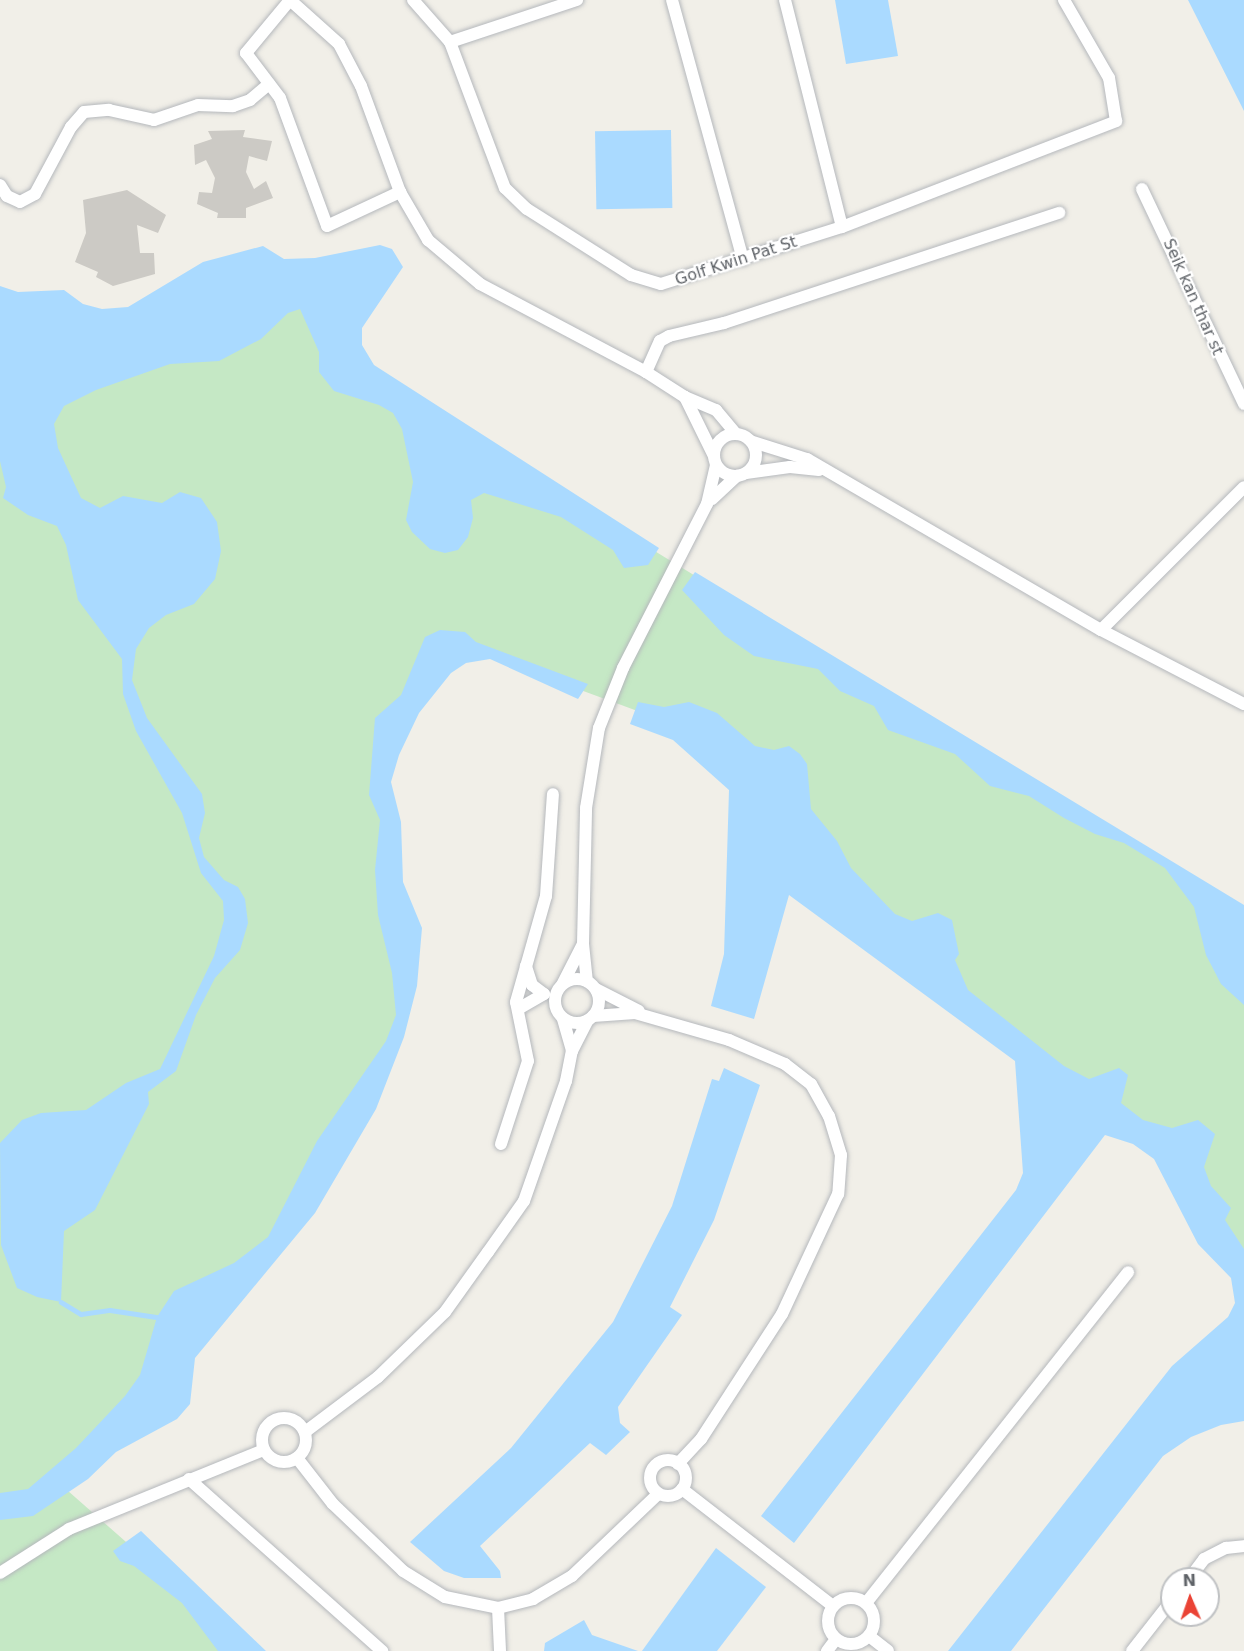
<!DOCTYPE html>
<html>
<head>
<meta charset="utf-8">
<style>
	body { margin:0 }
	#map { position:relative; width:1244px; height:1651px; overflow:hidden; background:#f1efe8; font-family:"DejaVu Sans",sans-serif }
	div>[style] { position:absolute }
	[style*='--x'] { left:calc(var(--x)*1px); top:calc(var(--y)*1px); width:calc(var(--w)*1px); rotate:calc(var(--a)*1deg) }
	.green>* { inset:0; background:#c5e8c5 }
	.water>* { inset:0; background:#aadaff; transform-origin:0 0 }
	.stream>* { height:4.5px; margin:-2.25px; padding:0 2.25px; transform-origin:2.25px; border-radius:2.25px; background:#aadaff }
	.building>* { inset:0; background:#cccac5 }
	.roads { filter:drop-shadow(0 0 2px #b5b8bc) drop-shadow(0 0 2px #b5b8bc) }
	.street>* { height:12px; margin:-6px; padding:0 6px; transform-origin:6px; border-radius:6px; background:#fff }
	.street>.ring { margin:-6px; padding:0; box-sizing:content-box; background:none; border:12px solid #fff; border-radius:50% }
	span { translate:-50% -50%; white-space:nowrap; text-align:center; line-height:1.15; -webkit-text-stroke:4.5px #fff; paint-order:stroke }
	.street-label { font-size:16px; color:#5f6368 }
	.north { position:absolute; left:1160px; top:1567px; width:60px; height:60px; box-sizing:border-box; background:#fff; border:2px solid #bfc1c3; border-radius:50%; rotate:358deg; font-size:16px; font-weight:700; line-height:24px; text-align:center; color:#5f6368 }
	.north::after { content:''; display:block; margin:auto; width:21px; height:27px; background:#ea4335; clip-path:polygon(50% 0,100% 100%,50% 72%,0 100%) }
</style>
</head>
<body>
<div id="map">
	<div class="green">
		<i style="clip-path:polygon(322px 279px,364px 373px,1244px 912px,1244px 1277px,1181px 1165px,812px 893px,708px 737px,464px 647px,382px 766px,402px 1021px,280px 1240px,59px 1483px,250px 1651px,0 1651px,0 357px)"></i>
	</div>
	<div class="water">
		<i style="clip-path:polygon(835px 0,888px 0,898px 56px,846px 64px)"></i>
		<i style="clip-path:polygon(1188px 0,1244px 0,1244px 111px,1241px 105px)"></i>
		<i style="left:671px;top:130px;width:78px;height:76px;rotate:89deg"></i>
		<i style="clip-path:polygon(380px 245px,392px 249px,403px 267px,362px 328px,362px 345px,374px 365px,659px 548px,648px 565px,624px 568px,613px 550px,561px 517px,484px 493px,471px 500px,473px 518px,468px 537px,458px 550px,445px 553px,430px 549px,412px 532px,406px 520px,413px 482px,402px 429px,393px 413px,379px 405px,334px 391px,319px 372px,319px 352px,300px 309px,288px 313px,261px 339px,219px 361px,170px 364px,96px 390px,64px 406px,54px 424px,58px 448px,81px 498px,100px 508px,123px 496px,162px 503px,180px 492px,201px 498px,217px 522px,221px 551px,215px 579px,194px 604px,166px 615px,149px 628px,136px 649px,132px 680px,147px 718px,202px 794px,205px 813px,199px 838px,204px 857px,224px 880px,238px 887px,245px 899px,248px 923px,240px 950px,215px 978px,196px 1015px,176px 1071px,148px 1092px,149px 1104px,95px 1210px,64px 1231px,61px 1302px,37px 1297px,17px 1288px,1px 1245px,0 1143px,22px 1120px,41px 1113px,86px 1110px,126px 1083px,160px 1069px,214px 956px,224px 920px,223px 901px,201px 873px,182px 813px,136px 731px,123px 694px,122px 659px,78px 600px,66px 545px,57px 526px,28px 515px,3px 498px,6px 487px,0 461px,0 286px,18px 292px,64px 290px,83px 304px,102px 309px,128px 307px,203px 262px,263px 246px,284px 259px,315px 258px)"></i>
		<i style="clip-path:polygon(695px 572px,1244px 905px,1244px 1005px,1221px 984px,1206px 955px,1194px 907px,1165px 868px,1124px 843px,1095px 834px,1064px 818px,1029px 796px,990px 786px,955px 754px,888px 730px,874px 706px,840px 691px,818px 669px,754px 656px,724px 635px,682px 590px)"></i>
		<i style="clip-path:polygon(440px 630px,465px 632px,476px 642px,588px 684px,578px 699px,490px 659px,466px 663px,451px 673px,419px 713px,399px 755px,391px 782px,401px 822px,403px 882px,422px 928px,417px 986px,404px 1037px,376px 1109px,315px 1213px,195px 1358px,190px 1404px,177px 1419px,116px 1452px,88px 1479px,33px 1516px,0 1520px,0 1493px,28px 1489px,76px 1448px,125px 1396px,140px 1375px,157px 1317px,174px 1291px,234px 1263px,268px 1237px,317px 1141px,386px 1041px,396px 1015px,392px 973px,378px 915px,375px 870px,380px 820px,369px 795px,375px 718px,401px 695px,425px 637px)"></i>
		<i style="clip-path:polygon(638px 702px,664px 707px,689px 702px,717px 713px,755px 746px,774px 750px,789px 746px,800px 754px,807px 764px,811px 809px,837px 841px,851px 868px,895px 914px,912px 921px,938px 913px,952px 920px,959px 954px,955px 960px,968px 990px,1064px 1066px,1089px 1079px,1119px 1068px,1128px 1075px,1121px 1103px,1143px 1120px,1172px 1128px,1198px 1120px,1215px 1134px,1204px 1167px,1211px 1186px,1231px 1208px,1225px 1220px,1244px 1249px,1244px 1421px,1221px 1425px,1191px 1437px,1163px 1456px,1011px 1651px,948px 1651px,1172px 1366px,1228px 1317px,1235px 1303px,1231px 1278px,1198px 1244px,1154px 1159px,1133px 1144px,1105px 1135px,794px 1543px,761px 1516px,1016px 1190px,1023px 1173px,1015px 1061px,789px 895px,754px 1019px,711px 1006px,724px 954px,729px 790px,673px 740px,630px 724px)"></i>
		<i style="clip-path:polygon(724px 1068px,760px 1085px,714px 1220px,670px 1307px,682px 1315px,618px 1407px,620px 1423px,630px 1432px,606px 1455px,590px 1443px,480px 1546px,500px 1571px,501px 1578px,464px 1578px,444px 1571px,410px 1542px,511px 1448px,613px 1322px,672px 1206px,712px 1079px,719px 1081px)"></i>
		<i style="clip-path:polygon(141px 1531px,266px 1651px,218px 1651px,182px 1603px,134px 1566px,120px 1561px,113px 1551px)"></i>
		<i style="clip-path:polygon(716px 1548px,766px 1587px,717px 1651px,642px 1651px)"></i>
		<i style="clip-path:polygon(584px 1620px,592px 1635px,638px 1651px,544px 1651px,545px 1643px)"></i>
	</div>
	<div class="stream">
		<i style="--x:61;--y:1302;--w:23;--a:31"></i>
		<i style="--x:81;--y:1314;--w:29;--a:-8"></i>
		<i style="--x:110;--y:1310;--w:48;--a:8.5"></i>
	</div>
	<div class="building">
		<i style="clip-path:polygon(245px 130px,243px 137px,272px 141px,267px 161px,249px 156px,246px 172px,254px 189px,266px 181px,273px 198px,246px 208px,246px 218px,217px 218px,218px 213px,197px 204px,199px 192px,212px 193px,215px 178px,206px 160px,195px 165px,194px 145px,212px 139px,208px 131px)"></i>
		<i style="clip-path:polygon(127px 190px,166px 215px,158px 233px,137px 225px,140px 253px,154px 253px,155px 274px,113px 286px,96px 277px,98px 272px,75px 262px,86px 233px,83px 200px)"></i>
	</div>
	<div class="roads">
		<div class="street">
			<i style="--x:290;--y:0;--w:66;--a:41.9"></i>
			<i style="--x:339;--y:44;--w:47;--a:62.4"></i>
			<i style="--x:361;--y:86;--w:113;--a:69.8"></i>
			<i style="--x:400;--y:192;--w:56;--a:59.7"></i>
			<i style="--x:428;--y:240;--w:68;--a:40.2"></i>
			<i style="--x:480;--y:284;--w:188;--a:27.9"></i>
			<i style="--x:646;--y:372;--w:46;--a:32.7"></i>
			<i style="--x:290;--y:0;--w:69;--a:129.7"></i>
			<i style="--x:246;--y:53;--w:56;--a:52.9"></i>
			<i style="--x:280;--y:98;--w:136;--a:69.8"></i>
			<i style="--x:327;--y:226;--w:81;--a:-25"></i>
			<i style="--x:413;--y:0;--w:56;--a:48.6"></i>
			<i style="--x:450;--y:42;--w:156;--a:69.4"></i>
			<i style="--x:505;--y:188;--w:30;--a:44"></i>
			<i style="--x:527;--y:209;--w:123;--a:32.4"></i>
			<i style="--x:631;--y:275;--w:31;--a:17"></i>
			<i style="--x:661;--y:284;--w:190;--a:-17.5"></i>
			<i style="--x:842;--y:227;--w:294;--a:-21.1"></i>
			<i style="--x:1116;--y:121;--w:44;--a:-99.2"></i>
			<i style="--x:1109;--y:78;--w:90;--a:-120"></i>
			<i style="--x:672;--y:0;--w:269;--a:74.7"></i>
			<i style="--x:785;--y:0;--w:234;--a:75.9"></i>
			<i style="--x:450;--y:42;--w:134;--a:-18.3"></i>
			<i style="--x:0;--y:185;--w:13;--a:58"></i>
			<i style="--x:7;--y:196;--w:14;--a:25"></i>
			<i style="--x:20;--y:202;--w:17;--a:-28"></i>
			<i style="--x:35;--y:194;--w:76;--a:-61.8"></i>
			<i style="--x:71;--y:127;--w:20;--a:-49"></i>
			<i style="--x:84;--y:112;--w:25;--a:-5"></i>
			<i style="--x:109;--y:110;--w:46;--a:12.5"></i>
			<i style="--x:154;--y:120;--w:46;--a:-18.8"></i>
			<i style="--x:198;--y:105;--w:35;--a:2"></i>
			<i style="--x:233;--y:106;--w:18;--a:-19"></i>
			<i style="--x:250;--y:100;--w:25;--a:-40"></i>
			<i style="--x:1142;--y:189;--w:238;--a:64.6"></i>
			<i style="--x:646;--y:372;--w:34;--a:-66"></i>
			<i style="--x:660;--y:341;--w:10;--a:-29"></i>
			<i style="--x:669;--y:336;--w:57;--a:-13.3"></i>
			<i style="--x:724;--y:323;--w:353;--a:-18.2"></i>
			<i class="ring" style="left:714px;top:434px;width:30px;height:30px"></i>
			<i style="--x:753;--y:442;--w:57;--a:17.5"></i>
			<i style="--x:807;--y:459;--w:340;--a:30.2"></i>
			<i style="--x:1101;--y:630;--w:161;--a:27.4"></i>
			<i style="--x:714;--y:456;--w:66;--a:-116.2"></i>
			<i style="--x:685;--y:397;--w:34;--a:23"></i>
			<i style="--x:716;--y:410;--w:31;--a:50"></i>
			<i style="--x:746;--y:473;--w:44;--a:-7.8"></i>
			<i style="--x:790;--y:467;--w:29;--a:6"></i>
			<i style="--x:712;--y:499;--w:34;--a:-43"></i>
			<i style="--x:1101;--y:630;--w:202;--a:-45"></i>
			<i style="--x:583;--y:944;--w:136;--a:-88.7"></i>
			<i style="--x:586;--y:808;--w:81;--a:-80.8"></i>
			<i style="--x:599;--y:728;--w:65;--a:-68.2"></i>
			<i style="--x:623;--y:668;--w:184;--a:-62.9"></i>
			<i style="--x:707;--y:504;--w:39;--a:-77"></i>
			<i class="ring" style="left:555px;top:979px;width:32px;height:32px"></i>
			<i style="--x:563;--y:983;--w:44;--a:-62.9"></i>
			<i style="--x:583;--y:944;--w:37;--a:84"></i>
			<i style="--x:596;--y:989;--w:48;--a:27.1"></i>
			<i style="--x:518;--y:1009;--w:30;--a:-30"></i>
			<i style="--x:544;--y:994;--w:15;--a:-143"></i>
			<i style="--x:532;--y:985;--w:20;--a:-108"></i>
			<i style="--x:593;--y:1016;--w:42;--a:-4.1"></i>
			<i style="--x:635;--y:1013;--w:98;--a:16"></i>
			<i style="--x:729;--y:1040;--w:61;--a:23.2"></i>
			<i style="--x:785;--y:1064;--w:33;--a:38"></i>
			<i style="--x:811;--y:1084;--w:37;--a:61"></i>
			<i style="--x:829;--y:1116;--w:41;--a:72.9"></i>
			<i style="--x:841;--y:1155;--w:39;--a:94"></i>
			<i style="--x:838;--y:1194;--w:132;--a:115"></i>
			<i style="--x:782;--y:1314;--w:149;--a:122.9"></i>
			<i style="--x:701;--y:1439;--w:34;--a:133"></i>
			<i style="--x:563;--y:1019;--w:33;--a:74"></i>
			<i style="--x:572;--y:1051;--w:34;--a:-63"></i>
			<i style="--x:501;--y:1144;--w:87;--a:-72"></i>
			<i style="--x:528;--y:1061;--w:60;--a:-101.5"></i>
			<i style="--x:516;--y:1002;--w:110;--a:-74.2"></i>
			<i style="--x:546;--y:896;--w:102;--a:-86.1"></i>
			<i class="ring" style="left:262px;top:1418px;width:32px;height:32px"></i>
			<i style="--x:305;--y:1432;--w:91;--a:-37"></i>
			<i style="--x:378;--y:1377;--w:93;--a:-44.1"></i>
			<i style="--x:445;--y:1312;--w:74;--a:-54.4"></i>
			<i style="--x:488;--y:1252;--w:62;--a:-54.8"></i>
			<i style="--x:524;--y:1201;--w:127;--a:-70.7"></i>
			<i style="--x:566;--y:1081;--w:31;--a:-79"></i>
			<i style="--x:297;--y:1458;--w:58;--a:52"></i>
			<i style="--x:333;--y:1504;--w:97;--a:43.7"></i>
			<i style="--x:403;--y:1571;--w:49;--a:31.8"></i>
			<i style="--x:445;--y:1597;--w:54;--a:11.7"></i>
			<i style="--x:498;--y:1608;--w:36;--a:-14"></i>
			<i style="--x:533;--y:1599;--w:45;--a:-30.5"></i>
			<i style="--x:572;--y:1576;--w:119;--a:-43.6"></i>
			<i class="ring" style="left:650px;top:1460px;width:24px;height:24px"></i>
			<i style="--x:189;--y:1479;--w:259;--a:41.7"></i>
			<i style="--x:682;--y:1489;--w:191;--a:37.8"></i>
			<i style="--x:0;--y:1573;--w:82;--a:-32.5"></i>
			<i style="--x:69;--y:1529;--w:210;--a:-22.1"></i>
			<i style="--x:1189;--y:1579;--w:25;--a:-53"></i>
			<i style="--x:1204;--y:1559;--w:25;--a:-27"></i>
			<i style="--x:1226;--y:1548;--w:18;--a:-6"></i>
			<i class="ring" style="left:828px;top:1598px;width:34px;height:34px"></i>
			<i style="--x:866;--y:1603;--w:422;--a:-51.6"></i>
			<i style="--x:498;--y:1608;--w:43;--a:87.3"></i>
			<i style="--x:869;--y:1636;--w:24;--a:38"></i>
			<i style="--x:827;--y:1651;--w:15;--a:-53"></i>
			<i style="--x:1132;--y:1651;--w:65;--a:-51.9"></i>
		</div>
	</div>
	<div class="street-label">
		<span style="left:736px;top:261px;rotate:-18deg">Golf Kwin Pat St</span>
		<span style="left:1193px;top:297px;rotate:66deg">Seik kan thar st</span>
	</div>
	<div class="north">N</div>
</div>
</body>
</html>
